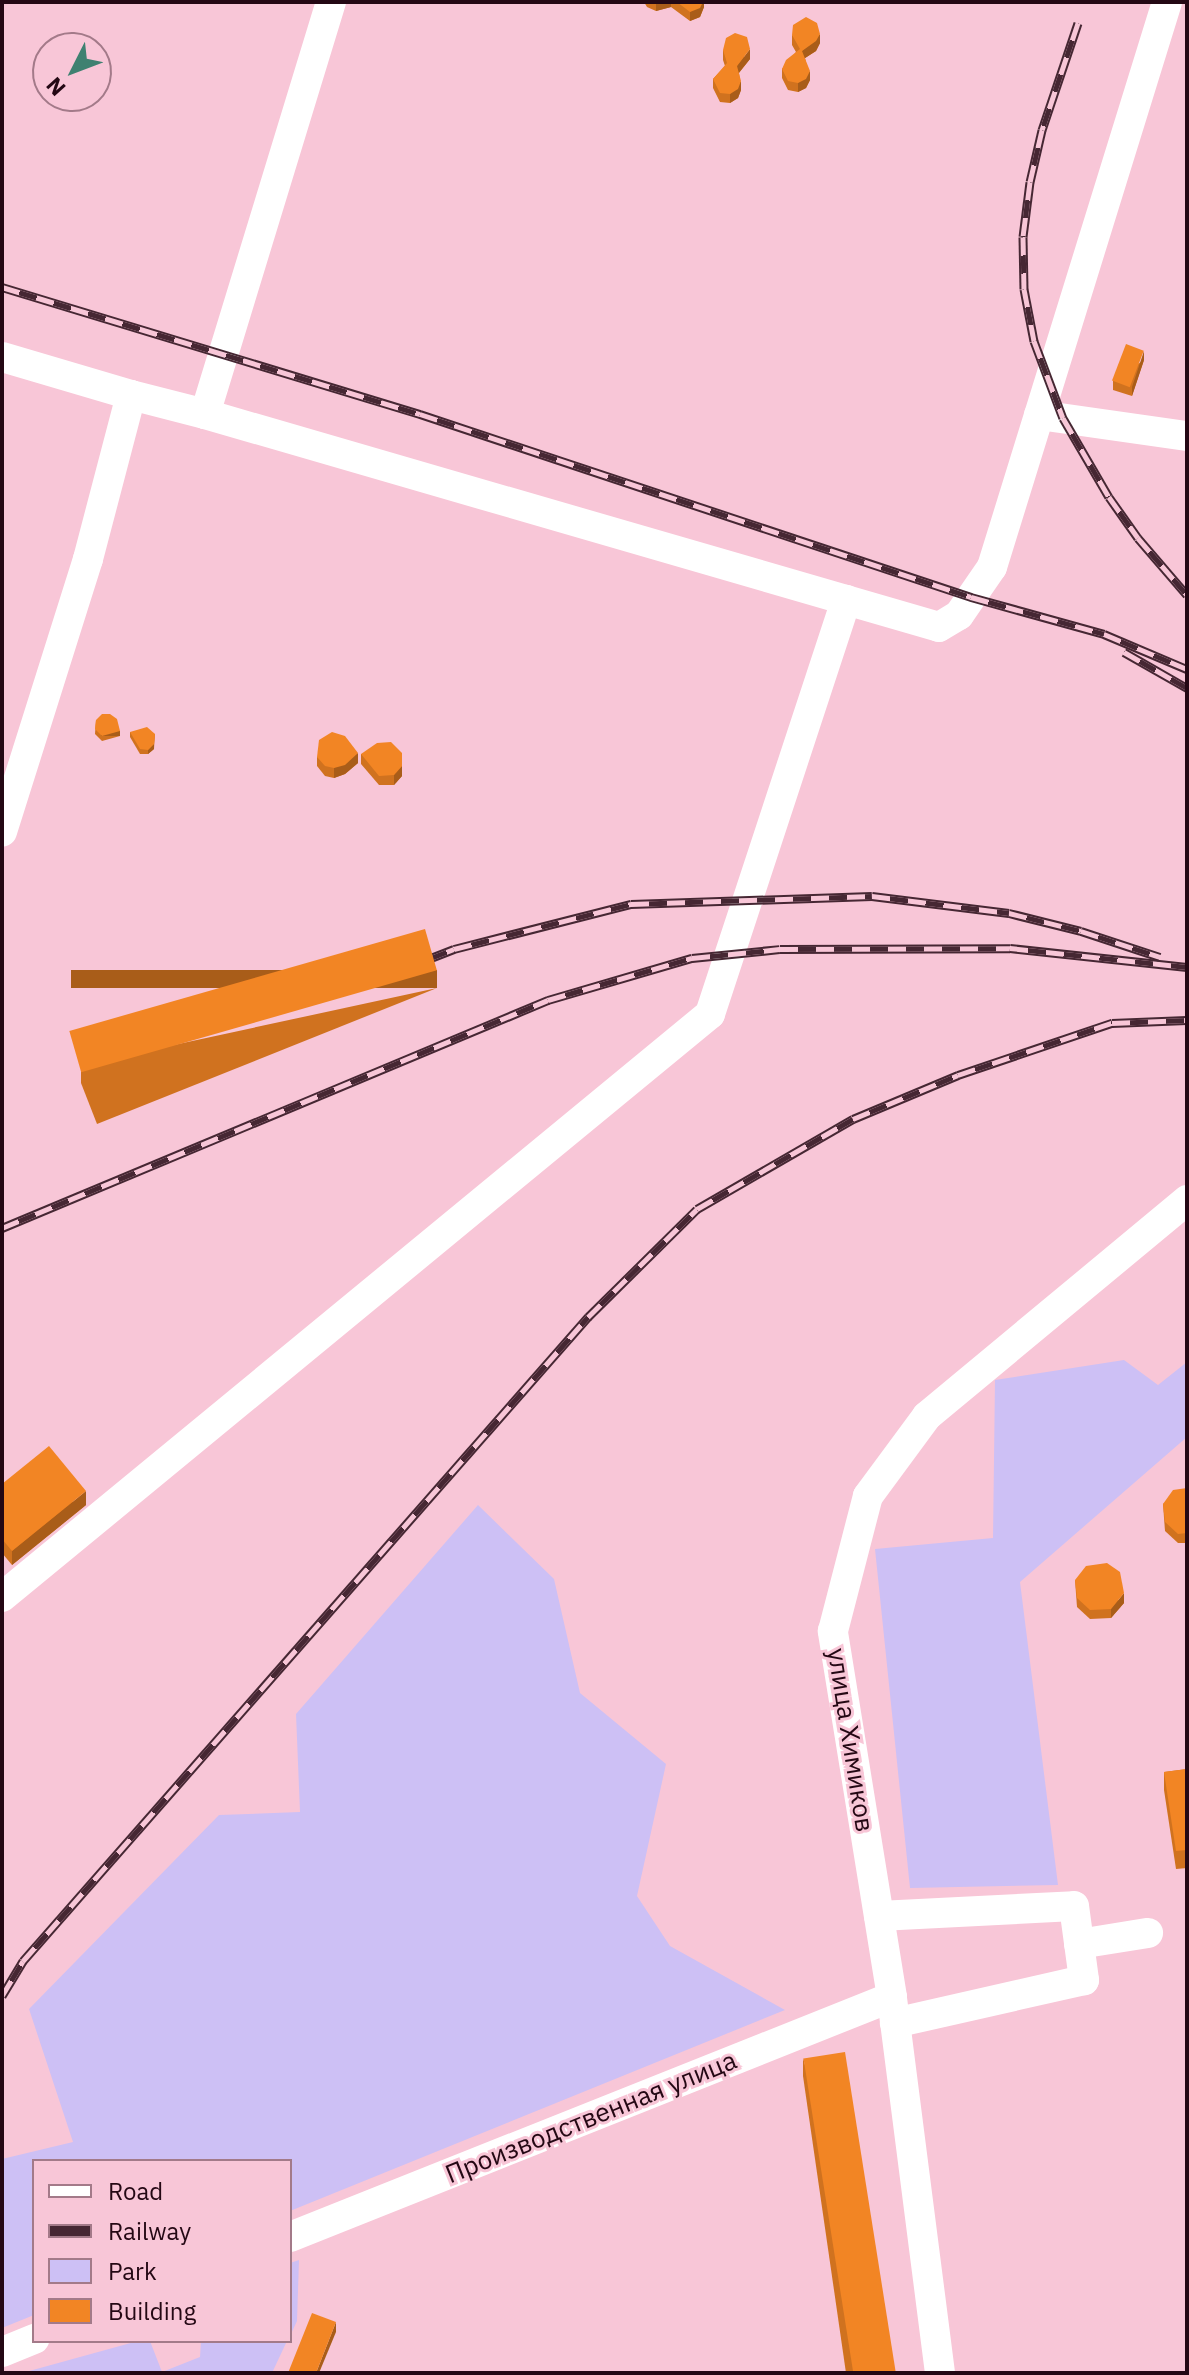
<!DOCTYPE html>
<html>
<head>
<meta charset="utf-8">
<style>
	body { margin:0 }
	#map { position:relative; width:1189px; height:2375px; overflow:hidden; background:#f8c6d7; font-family:"IBM Plex Sans",sans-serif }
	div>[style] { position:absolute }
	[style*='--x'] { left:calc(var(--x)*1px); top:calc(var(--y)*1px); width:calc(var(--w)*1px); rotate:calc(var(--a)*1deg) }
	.green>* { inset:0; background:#cdc0f5 }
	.minor>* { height:30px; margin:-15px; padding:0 15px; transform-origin:15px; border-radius:15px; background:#fff }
	.rail>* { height:9px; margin-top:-4.5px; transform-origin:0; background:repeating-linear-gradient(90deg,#f8c6d7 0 18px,#462733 0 36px); box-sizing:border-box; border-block:2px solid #462733 }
	.wall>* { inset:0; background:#d0721f }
	.shaded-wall>* { inset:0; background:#a95d19; transform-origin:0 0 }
	.building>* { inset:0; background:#f28524; transform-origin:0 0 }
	span { translate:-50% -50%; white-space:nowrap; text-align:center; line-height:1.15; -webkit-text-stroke:6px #f8c6d7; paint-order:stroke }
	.street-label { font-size:26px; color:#240814 }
	.frame { position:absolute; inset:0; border:4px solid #240814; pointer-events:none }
	.legend { position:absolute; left:32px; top:2159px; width:260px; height:184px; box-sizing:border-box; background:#f8c6d7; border:2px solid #a37a89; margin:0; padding:10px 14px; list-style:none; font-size:24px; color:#240814 }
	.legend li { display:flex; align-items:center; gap:16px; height:40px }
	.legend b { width:40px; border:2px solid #a37a89 }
	.north { position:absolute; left:32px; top:32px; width:80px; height:80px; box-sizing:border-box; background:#f8c6d7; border:2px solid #a37a89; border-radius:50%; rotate:228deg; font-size:22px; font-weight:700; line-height:32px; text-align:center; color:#240814 }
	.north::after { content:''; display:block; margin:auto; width:28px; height:36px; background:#3f8171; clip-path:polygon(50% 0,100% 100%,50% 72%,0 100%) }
</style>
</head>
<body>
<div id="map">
	<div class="green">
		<i style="clip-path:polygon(1124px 1360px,1158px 1385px,1187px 1362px,1187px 1437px,1020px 1582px,1058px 1885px,910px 1888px,875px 1549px,993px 1538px,995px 1380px)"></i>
		<i style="clip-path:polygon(478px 1505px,554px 1579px,580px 1693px,666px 1764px,637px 1896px,670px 1946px,785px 2010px,290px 2211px,290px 2161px,34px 2161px,34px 2315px,2px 2328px,2px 2159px,73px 2142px,29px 2009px,219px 1815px,300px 1812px,296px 1714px)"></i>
		<i style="clip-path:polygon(299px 2260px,297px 2321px,290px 2336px,290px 2263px)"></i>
		<i style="clip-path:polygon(138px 2341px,150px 2341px,162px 2372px,200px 2357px,201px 2341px,287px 2341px,272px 2373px,22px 2373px)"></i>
	</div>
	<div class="minor">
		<i style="--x:2;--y:357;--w:134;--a:16.4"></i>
		<i style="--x:131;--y:395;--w:170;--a:104.7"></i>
		<i style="--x:88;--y:559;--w:286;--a:107.5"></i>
		<i style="--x:131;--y:395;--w:76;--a:14.4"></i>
		<i style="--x:205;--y:414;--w:431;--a:-73"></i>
		<i style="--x:205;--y:414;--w:764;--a:16.18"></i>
		<i style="--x:939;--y:627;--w:23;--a:-31"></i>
		<i style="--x:959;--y:615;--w:58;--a:-55.5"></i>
		<i style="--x:992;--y:567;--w:591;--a:-72.79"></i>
		<i style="--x:1039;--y:415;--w:149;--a:8.1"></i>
		<i style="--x:2;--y:1597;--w:917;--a:-39.47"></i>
		<i style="--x:710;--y:1014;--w:436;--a:-71.8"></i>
		<i style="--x:879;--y:1916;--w:195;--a:-2.9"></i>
		<i style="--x:1074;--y:1906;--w:75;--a:82.3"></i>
		<i style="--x:1084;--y:1980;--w:194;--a:167.2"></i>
		<i style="--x:1079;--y:1944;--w:70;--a:-9.1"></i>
		<i style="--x:290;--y:2237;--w:648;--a:-21.74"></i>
		<i style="--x:2;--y:2352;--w:35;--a:-22"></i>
		<i style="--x:940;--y:2373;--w:379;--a:-97.3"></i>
		<i style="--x:892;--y:1997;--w:371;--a:-99.2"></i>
		<i style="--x:833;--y:1631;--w:139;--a:-75.5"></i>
		<i style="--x:868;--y:1496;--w:99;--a:-53.6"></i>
		<i style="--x:927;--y:1416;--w:338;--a:-39.7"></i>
	</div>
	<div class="rail">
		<i style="--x:1078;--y:23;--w:113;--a:108.6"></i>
		<i style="--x:1042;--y:130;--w:53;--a:103"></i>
		<i style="--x:1030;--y:182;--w:55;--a:97.3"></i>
		<i style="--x:1023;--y:237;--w:52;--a:88.9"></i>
		<i style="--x:1024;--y:289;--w:53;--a:79.1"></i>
		<i style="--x:1034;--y:341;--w:82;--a:69.4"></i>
		<i style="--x:1063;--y:418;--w:91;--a:59.8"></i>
		<i style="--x:1109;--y:497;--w:50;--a:54.7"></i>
		<i style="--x:1138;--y:538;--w:75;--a:49.3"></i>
		<i style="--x:2;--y:287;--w:437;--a:16.9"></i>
		<i style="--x:420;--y:414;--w:581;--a:18.37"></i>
		<i style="--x:971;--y:597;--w:138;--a:15.5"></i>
		<i style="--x:1104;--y:634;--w:90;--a:22.9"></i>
		<i style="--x:1124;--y:652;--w:73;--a:29.7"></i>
		<i style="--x:413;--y:965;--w:44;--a:-21.3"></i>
		<i style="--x:454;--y:949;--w:183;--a:-14.3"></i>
		<i style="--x:631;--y:904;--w:241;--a:-1.9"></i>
		<i style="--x:872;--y:896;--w:138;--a:7.1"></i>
		<i style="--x:1009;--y:913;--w:74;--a:14"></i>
		<i style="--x:1081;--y:931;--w:83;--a:18.2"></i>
		<i style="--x:2;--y:1228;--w:592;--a:-22.66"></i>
		<i style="--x:548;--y:1000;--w:150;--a:-16.3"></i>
		<i style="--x:692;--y:958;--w:88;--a:-5.8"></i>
		<i style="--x:780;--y:949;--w:230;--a:-0.2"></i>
		<i style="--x:1010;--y:948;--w:178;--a:6.1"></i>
		<i style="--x:2;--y:1996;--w:41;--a:-59"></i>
		<i style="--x:23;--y:1961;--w:857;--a:-48.74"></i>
		<i style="--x:588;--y:1317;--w:153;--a:-44.7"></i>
		<i style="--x:697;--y:1209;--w:180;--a:-30"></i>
		<i style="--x:853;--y:1119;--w:114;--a:-22.7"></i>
		<i style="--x:958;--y:1075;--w:163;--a:-18.7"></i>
		<i style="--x:1112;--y:1023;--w:75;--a:-2.3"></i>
	</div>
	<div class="wall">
		<i style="clip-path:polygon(644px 2px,704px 2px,704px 7px,700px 17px,690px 21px,671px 7px,656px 11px,647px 7px)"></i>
		<i style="clip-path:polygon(792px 35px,820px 43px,816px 51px,805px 58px,810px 80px,806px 88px,798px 92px,788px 90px,782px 78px,782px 69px,796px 52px,792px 45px)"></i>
		<i style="clip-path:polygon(723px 50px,750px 59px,739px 73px,741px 90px,738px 98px,730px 103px,720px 102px,713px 88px,713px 79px,725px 66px,723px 60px)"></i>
		<i style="clip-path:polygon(1144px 360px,1132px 396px,1113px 390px,1113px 381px)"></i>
		<i style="clip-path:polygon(96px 720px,120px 736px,102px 741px,95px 734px)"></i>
		<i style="clip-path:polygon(130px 732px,155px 734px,154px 749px,148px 754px,140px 754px,130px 737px)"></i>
		<i style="clip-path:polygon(402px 753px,402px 776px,394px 785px,379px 785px,361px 764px,361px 754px)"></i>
		<i style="clip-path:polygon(317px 757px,358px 763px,345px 774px,334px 778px,325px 776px,317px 766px)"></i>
		<i style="clip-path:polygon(437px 988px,97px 1124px,81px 1083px,81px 1065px)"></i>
		<i style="clip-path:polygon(2px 1484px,86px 1505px,12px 1565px,2px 1553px)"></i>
		<i style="clip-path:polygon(1187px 1488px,1187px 1543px,1178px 1543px,1165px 1531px,1163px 1504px)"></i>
		<i style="clip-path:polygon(1075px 1580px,1124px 1603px,1111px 1618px,1090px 1619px,1077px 1607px)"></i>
		<i style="clip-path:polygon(1187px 1769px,1187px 1868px,1176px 1869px,1164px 1790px,1164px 1772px)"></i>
		<i style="clip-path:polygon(803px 2058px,893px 2373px,846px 2373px,803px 2076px)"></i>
	</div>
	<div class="shaded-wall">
		<i style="clip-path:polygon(656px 2px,671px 2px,671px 7px,656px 11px)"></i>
		<i style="clip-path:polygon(703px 2px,704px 2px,704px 7px,700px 17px,690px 21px,690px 12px)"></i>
		<i style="clip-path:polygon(820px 34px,820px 43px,816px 51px,802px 60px,802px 51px)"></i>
		<i style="clip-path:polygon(750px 49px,750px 59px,737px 75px,737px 66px)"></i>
		<i style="clip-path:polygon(810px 71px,810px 80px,806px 88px,798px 92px,798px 83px)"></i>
		<i style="clip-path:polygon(741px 81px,741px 90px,738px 98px,730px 103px,730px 94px)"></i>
		<i style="clip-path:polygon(1144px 351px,1144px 360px,1132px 396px,1132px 387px)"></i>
		<i style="left:120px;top:731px;width:5px;height:19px;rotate:90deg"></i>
		<i style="clip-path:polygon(154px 744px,154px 749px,148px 754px,148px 750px)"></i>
		<i style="clip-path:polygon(358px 753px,358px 763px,345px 774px,334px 778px,334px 768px)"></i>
		<i style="clip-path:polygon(402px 766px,402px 776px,394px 785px,394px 775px)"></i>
		<i style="left:437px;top:970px;width:18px;height:366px;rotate:90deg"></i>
		<i style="clip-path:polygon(86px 1491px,86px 1505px,12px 1565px,12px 1551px)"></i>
		<i style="clip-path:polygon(1124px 1593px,1124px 1603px,1111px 1618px,1111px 1609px)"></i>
		<i style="clip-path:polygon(336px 2322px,336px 2332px,319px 2373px,316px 2373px)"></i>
	</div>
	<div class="building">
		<i style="clip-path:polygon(677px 2px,703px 2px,700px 8px,690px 12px)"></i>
		<i style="clip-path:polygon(806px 17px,817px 23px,820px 34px,816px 41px,802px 51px,810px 71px,806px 79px,798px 83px,788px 81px,782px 69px,786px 60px,800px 49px,792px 35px,793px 25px)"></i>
		<i style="clip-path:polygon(735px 33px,747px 37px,750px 49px,737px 66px,741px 81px,738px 89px,730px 94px,720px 93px,713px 79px,727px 63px,723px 50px,726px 38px)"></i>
		<i style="left:1126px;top:344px;width:19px;height:39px;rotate:21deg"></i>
		<i style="clip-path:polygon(102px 714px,110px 714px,117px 719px,120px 731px,102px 736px,95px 729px,96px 720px)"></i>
		<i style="clip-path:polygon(147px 727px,155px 734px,154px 744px,148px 750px,140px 749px,130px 732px)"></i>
		<i style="clip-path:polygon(332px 732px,345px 736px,358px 753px,345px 765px,334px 768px,325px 766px,317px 757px,319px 740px)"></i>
		<i style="clip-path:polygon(391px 742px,402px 753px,402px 766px,394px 775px,379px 776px,361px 754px,377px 743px)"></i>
		<i style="left:425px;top:929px;width:43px;height:370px;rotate:74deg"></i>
		<i style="clip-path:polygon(49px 1446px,86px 1491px,12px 1551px,2px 1539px,2px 1484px)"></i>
		<i style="clip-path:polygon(1187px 1488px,1187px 1533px,1178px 1534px,1165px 1522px,1163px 1504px,1173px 1490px)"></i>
		<i style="clip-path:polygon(1107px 1563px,1120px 1572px,1124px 1593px,1111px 1609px,1090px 1610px,1077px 1598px,1075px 1580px,1086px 1566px)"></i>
		<i style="clip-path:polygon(1187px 1769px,1187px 1850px,1176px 1851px,1164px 1772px)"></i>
		<i style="left:845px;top:2052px;width:325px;height:42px;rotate:81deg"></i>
		<i style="clip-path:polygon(312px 2313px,336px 2322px,316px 2373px,288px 2373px)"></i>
	</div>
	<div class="street-label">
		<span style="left:851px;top:1740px;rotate:81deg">улица Химиков</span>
		<span style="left:591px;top:2117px;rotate:-22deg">Производственная улица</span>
	</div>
	<div class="frame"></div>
	<ul class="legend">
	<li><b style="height:10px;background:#fff"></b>Road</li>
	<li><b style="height:10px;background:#462733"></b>Railway</li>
	<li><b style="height:22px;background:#cdc0f5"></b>Park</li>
	<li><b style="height:22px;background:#f28524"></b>Building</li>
	</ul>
	<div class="north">N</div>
</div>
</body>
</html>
